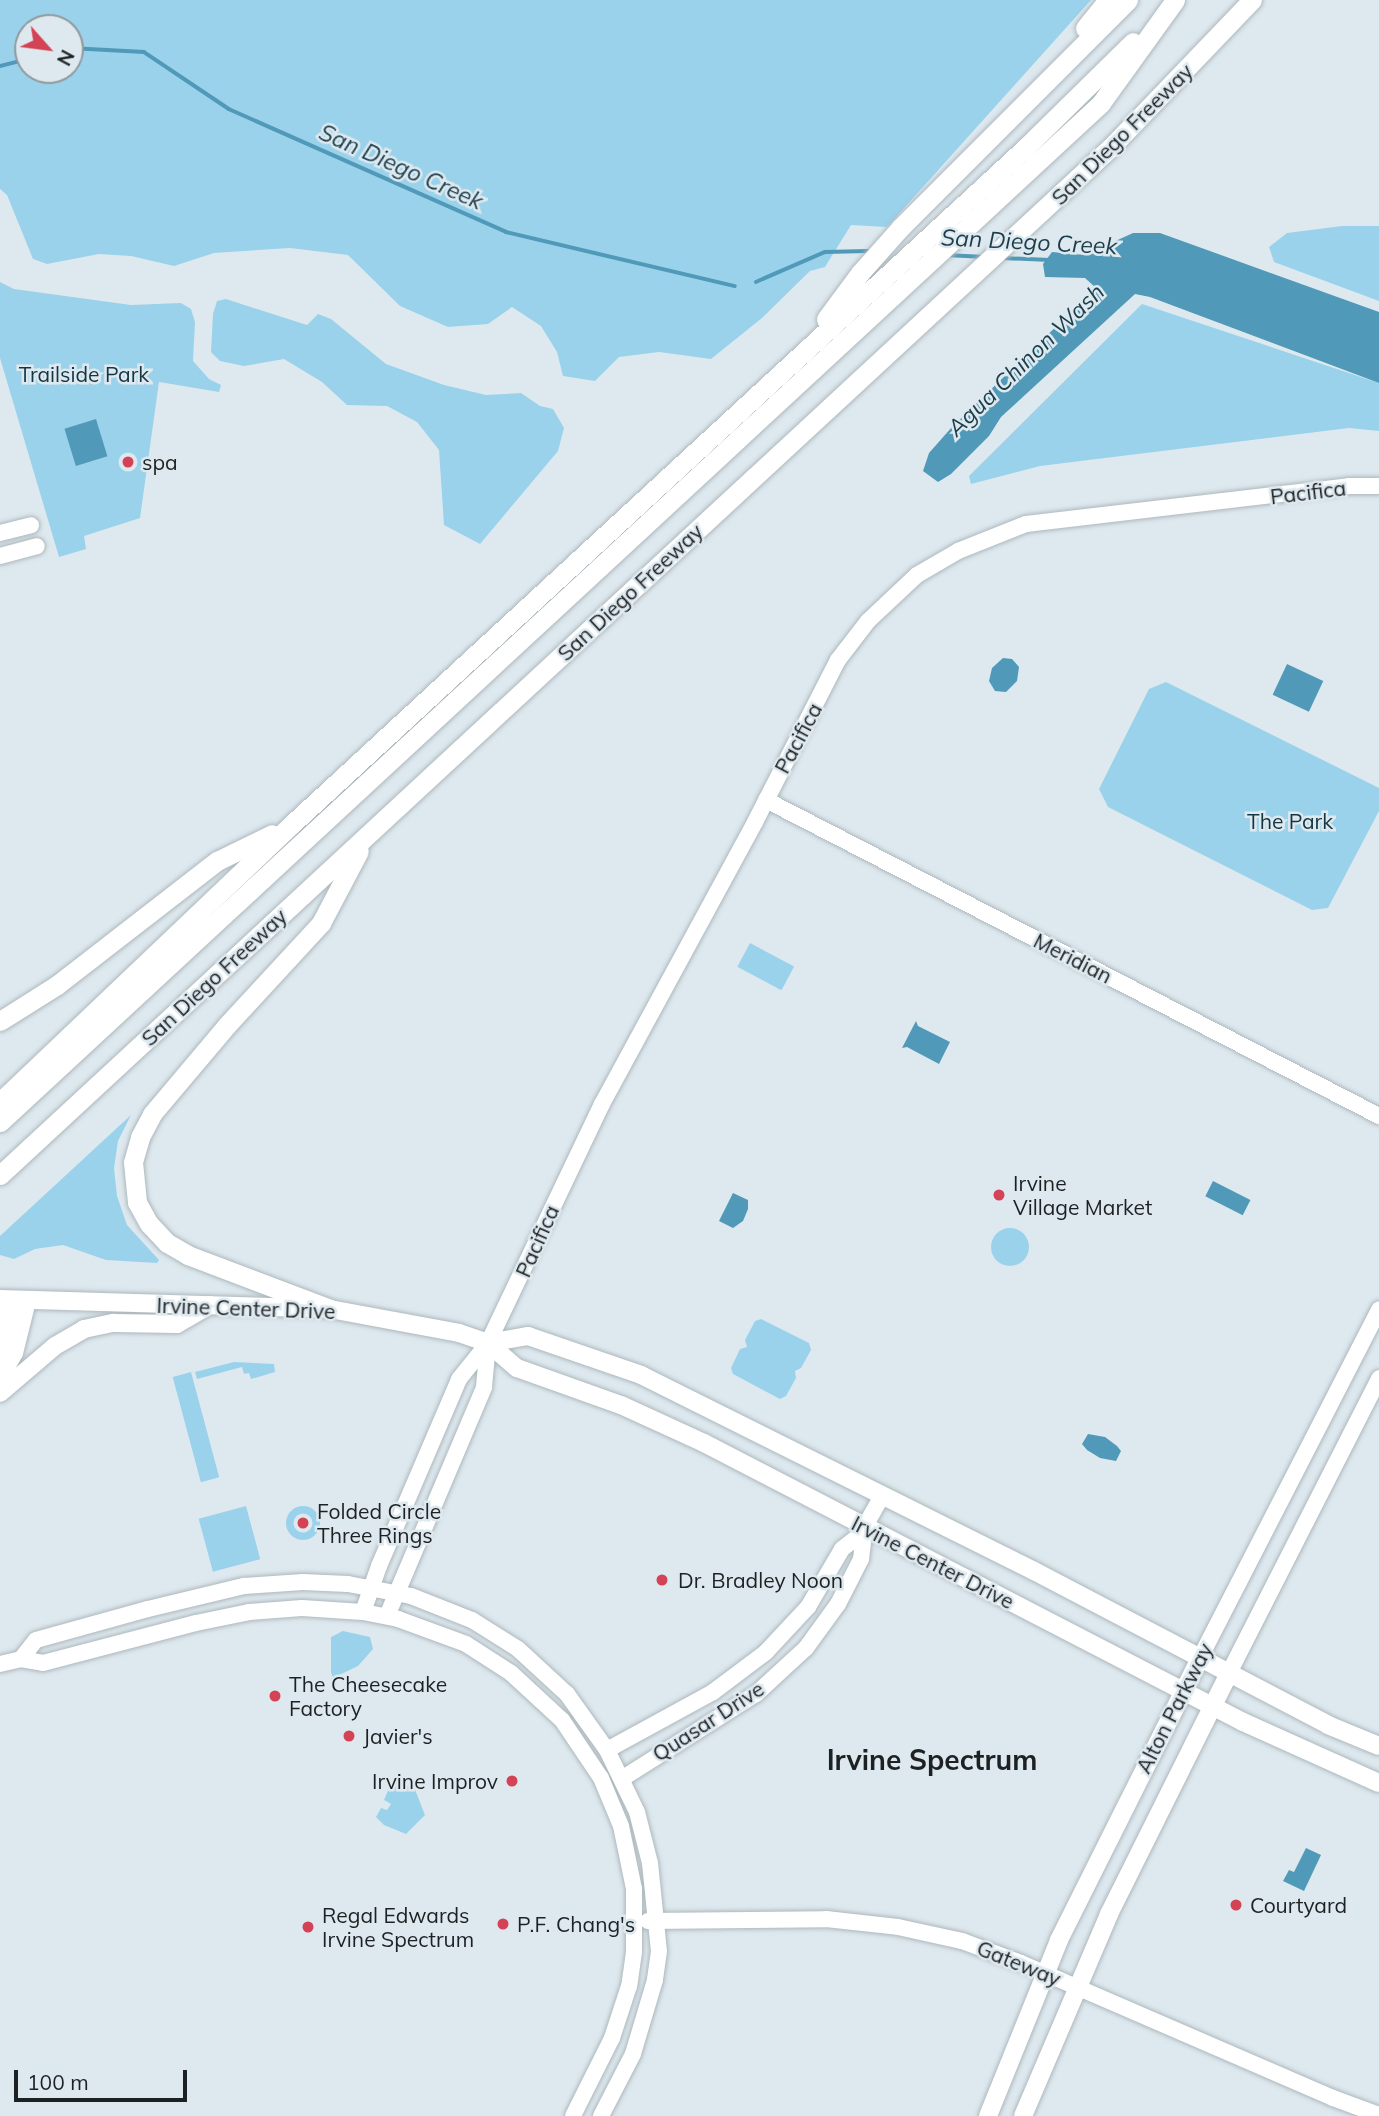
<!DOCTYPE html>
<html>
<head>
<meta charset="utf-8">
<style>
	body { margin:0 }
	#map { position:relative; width:1379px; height:2116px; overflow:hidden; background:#dee9ef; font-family:Mulish,sans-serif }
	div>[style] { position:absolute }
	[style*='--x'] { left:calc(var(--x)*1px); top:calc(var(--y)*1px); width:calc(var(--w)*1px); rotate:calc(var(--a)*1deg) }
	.green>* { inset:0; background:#9ad2eb; transform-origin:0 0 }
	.round { border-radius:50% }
	.water>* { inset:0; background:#5099b8; transform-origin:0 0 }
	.stream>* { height:3.5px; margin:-1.75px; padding:0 1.75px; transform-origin:1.75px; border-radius:1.75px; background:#5099b8 }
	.roads { filter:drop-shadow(0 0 2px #adb8bd) drop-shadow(0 0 2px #adb8bd) }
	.secondary>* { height:16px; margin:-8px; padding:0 8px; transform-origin:8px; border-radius:8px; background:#fff }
	.primary>* { height:18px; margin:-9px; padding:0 9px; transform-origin:9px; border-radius:9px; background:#fff }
	.highway>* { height:19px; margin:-9.5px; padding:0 9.5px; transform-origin:9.5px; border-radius:9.5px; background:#fff }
	.dots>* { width:19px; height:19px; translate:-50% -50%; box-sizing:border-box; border:4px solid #dee9ef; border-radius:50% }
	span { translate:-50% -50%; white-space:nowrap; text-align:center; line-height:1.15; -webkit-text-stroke:5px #dee9ef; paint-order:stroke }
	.street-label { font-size:21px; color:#1d2123 }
	.park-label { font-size:21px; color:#143644 }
	.poi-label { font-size:21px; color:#1d2123 }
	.left { translate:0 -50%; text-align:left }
	.right { translate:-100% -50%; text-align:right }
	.water-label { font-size:23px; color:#1c3e4c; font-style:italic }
	.district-label { font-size:28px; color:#1d2123; font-weight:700 }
	.north { position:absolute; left:14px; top:14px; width:70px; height:70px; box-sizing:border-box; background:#dee9ef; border:2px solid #91999d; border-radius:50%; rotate:118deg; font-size:19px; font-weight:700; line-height:28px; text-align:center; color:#1d2123 }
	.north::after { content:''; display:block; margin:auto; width:24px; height:32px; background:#d44355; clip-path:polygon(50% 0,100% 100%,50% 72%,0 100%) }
	.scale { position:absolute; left:14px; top:2070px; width:173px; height:32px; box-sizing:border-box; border:4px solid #1d2123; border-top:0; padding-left:9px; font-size:21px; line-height:24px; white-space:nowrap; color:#1d2123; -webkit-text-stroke:5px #dee9ef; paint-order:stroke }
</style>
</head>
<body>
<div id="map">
	<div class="green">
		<i style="clip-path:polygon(evenodd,0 0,1091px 0,887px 227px,851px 225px,825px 267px,810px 271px,762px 318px,711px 359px,659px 352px,619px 357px,595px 381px,563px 376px,557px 352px,541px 326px,512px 307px,488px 324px,448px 327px,400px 306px,348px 255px,290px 248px,214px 253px,174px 266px,131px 256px,99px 254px,47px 264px,33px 259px,7px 195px,0 189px,0 0,70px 28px,70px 70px,28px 70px,28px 28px,70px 28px)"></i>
		<i style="clip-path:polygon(1342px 226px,1379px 226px,1379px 301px,1274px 262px,1269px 247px,1287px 233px)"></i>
		<i style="clip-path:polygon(0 282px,14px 289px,131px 305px,181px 303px,191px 309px,195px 322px,193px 361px,209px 379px,221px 385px,219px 392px,159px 382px,140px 518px,84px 536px,86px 549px,59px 557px,0 358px)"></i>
		<i style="clip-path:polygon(226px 299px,307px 325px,318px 314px,331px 319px,386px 364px,444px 385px,486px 395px,521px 393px,540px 406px,553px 409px,564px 428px,558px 451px,480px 544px,444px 525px,439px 450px,417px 422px,387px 406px,347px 405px,322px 382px,284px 359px,244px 366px,220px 361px,211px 352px,213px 314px,217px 301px)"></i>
		<i style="clip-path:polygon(1142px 304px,1379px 383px,1379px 431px,1349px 428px,1040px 466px,971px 484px,969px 476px)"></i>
		<i style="clip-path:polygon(1166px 682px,1379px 788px,1379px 811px,1328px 908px,1312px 910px,1108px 807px,1099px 789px,1149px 689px)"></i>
		<i style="left:750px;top:943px;width:50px;height:27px;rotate:28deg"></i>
		<i style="clip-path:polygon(131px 1115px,118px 1141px,114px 1168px,117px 1196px,127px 1225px,159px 1260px,157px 1263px,106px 1260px,63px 1245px,35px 1249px,14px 1259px,0 1255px,0 1236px)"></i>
		<i class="round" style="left:991px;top:1228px;width:38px;height:38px"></i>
		<i style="clip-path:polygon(761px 1319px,809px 1343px,811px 1350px,801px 1368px,795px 1371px,796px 1378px,786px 1396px,780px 1399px,733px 1374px,731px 1368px,740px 1349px,747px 1347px,745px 1340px,755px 1321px)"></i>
		<i style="clip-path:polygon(234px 1362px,274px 1364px,275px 1372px,251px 1379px,249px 1373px,244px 1374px,242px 1367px,197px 1379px,195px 1372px)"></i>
		<i style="left:191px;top:1372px;width:109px;height:19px;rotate:75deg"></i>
		<i class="round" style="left:286px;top:1506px;width:34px;height:34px"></i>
		<i style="left:246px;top:1506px;width:55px;height:49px;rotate:75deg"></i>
		<i style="clip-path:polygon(343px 1631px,370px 1637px,373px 1649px,358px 1666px,333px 1678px,331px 1672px,331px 1637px)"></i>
		<i style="clip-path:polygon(390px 1786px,405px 1789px,406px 1786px,414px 1787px,425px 1815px,406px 1834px,384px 1825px,376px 1817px,381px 1808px,387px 1810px,391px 1804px,384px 1800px)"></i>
	</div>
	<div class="water">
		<i style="clip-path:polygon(1133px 233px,1160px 233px,1379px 312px,1379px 383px,1150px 297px,1135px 294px,1001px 417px,989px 436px,951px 474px,938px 482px,923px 471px,929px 453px,952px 427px,1096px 288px,1085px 278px,1045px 277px,1043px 264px,1052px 252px,1085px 255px)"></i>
		<i style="left:96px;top:419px;width:39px;height:33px;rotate:73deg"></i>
		<i style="clip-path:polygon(1003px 658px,1012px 659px,1019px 667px,1017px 681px,1006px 692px,995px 691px,989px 681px,992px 668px)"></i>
		<i style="left:1287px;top:664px;width:40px;height:34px;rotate:25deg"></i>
		<i style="clip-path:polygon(916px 1021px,918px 1026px,950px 1042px,939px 1064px,907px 1047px,902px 1048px)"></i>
		<i style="left:1213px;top:1181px;width:42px;height:17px;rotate:27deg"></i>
		<i style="clip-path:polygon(733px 1193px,748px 1200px,748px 1209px,743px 1221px,733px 1228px,719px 1221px)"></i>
		<i style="clip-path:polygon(1088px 1434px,1105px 1437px,1117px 1446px,1121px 1451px,1116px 1461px,1100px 1458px,1087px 1450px,1082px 1444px)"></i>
		<i style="clip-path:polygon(1306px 1848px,1321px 1855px,1304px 1891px,1283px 1881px,1289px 1870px,1294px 1872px)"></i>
	</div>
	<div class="stream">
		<i style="--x:70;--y:48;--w:74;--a:3.1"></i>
		<i style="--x:144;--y:52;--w:102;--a:33.8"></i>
		<i style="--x:229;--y:109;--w:303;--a:23.9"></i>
		<i style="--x:506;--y:232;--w:235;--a:13.3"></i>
		<i style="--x:0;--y:66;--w:29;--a:-14"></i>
		<i style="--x:946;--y:255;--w:34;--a:3"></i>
		<i style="--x:1002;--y:258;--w:48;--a:2.4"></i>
		<i style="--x:756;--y:282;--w:75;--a:-23.5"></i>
		<i style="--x:825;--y:252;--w:43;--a:-1.3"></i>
	</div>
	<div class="roads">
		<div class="secondary">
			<i style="--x:0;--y:533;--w:32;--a:-14"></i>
			<i style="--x:0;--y:556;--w:38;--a:-15"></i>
			<i style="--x:766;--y:800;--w:690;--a:27.27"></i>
			<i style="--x:363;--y:1612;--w:49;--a:-70.8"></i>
			<i style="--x:379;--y:1566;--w:203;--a:-66.8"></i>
			<i style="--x:459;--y:1379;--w:46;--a:-51.1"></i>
			<i style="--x:488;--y:1343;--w:265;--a:-64.5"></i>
			<i style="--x:602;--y:1104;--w:321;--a:-61.5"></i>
			<i style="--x:755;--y:822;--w:182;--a:-62.9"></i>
			<i style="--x:838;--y:660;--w:49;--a:-52.4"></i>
			<i style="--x:868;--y:621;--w:67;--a:-43.2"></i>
			<i style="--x:917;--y:575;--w:48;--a:-30.3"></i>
			<i style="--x:958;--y:551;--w:73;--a:-21.7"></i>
			<i style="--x:1026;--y:524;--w:325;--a:-6.7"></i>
			<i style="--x:1349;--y:486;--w:30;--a:0"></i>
			<i style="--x:387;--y:1616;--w:249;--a:-67"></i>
			<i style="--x:484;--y:1387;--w:44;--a:-84.8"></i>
			<i style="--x:1200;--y:1658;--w:392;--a:-62.8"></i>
			<i style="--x:21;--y:1659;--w:24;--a:-52"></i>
			<i style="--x:36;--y:1640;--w:116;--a:-15.5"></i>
			<i style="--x:148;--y:1609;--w:99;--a:-13.5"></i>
			<i style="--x:244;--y:1586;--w:59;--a:-3.9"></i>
			<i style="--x:303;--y:1582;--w:45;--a:2.5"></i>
			<i style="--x:348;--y:1584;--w:64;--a:10.8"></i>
			<i style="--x:411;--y:1596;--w:66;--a:21.5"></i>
			<i style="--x:472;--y:1620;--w:54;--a:32.2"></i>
			<i style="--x:518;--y:1649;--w:67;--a:42.6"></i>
			<i style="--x:567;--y:1694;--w:69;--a:54.5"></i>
			<i style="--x:607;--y:1750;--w:69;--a:64.2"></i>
			<i style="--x:637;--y:1812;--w:53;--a:75.7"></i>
			<i style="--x:650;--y:1863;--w:88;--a:84.2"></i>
			<i style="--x:659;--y:1951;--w:29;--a:98"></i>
			<i style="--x:655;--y:1980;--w:77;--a:106.6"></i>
			<i style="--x:633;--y:2054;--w:70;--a:117.3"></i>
			<i style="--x:0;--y:1664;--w:22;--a:-13"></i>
			<i style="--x:21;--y:1659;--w:22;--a:10"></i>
			<i style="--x:43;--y:1663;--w:158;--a:-14.7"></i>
			<i style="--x:196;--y:1623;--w:54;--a:-11.7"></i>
			<i style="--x:249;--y:1612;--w:53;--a:-4.3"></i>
			<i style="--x:302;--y:1608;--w:61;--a:3.8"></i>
			<i style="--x:363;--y:1612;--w:36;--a:11"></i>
			<i style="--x:398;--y:1619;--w:72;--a:20.2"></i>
			<i style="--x:466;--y:1644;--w:54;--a:32.8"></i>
			<i style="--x:511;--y:1673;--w:69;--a:42.7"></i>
			<i style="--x:562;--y:1720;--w:70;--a:56.1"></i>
			<i style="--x:601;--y:1778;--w:52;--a:67.4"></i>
			<i style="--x:621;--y:1826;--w:64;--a:78.3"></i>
			<i style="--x:634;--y:1889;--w:63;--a:90"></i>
			<i style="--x:634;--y:1952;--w:34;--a:98"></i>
			<i style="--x:629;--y:1986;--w:55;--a:108.1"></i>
			<i style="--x:612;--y:2038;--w:87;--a:116.6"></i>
			<i style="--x:1229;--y:1673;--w:331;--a:-63"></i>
			<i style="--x:607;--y:1750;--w:121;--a:-28.7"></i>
			<i style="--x:713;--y:1692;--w:66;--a:-37"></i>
			<i style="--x:766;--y:1652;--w:62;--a:-47"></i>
			<i style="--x:808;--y:1607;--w:67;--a:-59.6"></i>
			<i style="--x:842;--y:1549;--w:23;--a:-38"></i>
			<i style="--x:860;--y:1535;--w:45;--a:-60.6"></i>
			<i style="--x:623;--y:1778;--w:157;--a:-32.3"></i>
			<i style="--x:756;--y:1694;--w:68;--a:-42.6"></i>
			<i style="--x:806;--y:1648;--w:54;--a:-54"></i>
			<i style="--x:838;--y:1604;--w:51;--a:-62.9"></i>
			<i style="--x:861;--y:1559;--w:31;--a:-83"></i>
			<i style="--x:648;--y:1921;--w:178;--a:-0.6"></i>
			<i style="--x:826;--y:1919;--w:72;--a:6.3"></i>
			<i style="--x:898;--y:1927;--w:66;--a:12.3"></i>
			<i style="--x:962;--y:1941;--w:63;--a:20.4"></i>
			<i style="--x:1021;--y:1963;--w:340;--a:23.4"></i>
			<i style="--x:1333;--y:2098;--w:49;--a:20.3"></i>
		</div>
		<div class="primary">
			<i style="--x:0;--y:1299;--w:330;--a:1.7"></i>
			<i style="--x:330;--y:1309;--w:131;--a:10.5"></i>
			<i style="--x:459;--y:1333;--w:31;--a:19"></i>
			<i style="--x:488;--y:1343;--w:38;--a:41"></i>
			<i style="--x:517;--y:1368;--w:110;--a:19.6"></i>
			<i style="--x:621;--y:1405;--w:91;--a:24.6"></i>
			<i style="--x:704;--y:1443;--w:607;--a:27.37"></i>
			<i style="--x:1243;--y:1722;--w:149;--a:24.2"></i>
			<i style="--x:488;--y:1343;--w:41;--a:-9.9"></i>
			<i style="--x:528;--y:1336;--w:120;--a:19"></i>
			<i style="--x:641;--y:1375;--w:439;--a:26.5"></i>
			<i style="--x:1034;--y:1571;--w:332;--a:27.6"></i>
			<i style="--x:1328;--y:1725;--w:55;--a:22.4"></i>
			<i style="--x:0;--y:1351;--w:52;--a:-77.8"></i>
			<i style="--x:0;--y:1378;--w:29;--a:-61"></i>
			<i style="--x:14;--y:1353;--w:54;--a:-76"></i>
			<i style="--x:0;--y:1393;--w:72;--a:-40.5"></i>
			<i style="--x:55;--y:1346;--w:34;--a:-30"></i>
			<i style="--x:84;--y:1329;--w:30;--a:-12"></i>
			<i style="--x:113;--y:1323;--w:64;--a:0.9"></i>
			<i style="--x:177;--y:1324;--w:38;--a:-30"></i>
			<i style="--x:988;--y:2116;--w:190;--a:-68"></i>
			<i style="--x:1059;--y:1940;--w:315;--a:-63.4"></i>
			<i style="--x:1023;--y:2116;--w:220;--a:-66.9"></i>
			<i style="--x:1109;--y:1914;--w:269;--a:-63.5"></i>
		</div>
		<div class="highway">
			<i style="--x:1085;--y:28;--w:36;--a:-51"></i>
			<i style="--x:826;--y:319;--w:57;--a:-53.5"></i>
			<i style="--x:860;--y:273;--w:62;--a:-48.3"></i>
			<i style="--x:901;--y:227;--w:321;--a:-45"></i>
			<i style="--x:0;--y:1021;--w:67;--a:-32.3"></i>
			<i style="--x:57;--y:985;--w:202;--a:-37.8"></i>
			<i style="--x:217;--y:861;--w:61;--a:-26.1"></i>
			<i style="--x:0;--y:1102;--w:403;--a:-43.6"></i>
			<i style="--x:292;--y:824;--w:997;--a:-42.68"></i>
			<i style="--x:1025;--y:148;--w:151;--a:-44.5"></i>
			<i style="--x:0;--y:1122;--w:1500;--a:-42.78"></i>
			<i style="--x:1101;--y:103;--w:127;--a:-54.3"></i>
			<i style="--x:0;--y:1175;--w:1512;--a:-42.78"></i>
			<i style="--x:1110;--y:148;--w:205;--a:-46.2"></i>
			<i style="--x:330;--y:1309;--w:152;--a:-159.2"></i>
			<i style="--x:188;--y:1255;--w:24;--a:-150"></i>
			<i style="--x:167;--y:1243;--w:26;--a:-133"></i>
			<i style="--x:149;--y:1224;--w:25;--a:-119"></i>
			<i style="--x:137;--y:1202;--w:40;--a:-95.7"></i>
			<i style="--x:133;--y:1162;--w:26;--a:-74"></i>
			<i style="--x:140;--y:1137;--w:26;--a:-62"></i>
			<i style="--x:152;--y:1114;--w:116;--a:-49.9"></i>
			<i style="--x:227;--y:1025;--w:139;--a:-47.3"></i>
			<i style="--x:321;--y:923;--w:81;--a:-62.2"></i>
		</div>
	</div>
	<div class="dots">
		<i style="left:128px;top:462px;background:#d44355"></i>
		<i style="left:999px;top:1195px;background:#d44355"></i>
		<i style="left:303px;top:1523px;background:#d44355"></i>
		<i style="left:662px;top:1580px;background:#d44355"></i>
		<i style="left:275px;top:1696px;background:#d44355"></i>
		<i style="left:349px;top:1736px;background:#d44355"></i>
		<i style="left:512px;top:1781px;background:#d44355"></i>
		<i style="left:1236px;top:1905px;background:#d44355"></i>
		<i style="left:503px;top:1924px;background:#d44355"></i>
		<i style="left:308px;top:1927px;background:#d44355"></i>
	</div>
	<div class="street-label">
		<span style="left:1122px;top:134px;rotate:-45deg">San Diego Freeway</span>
		<span style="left:1308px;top:492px;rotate:-7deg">Pacifica</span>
		<span style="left:630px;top:592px;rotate:-43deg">San Diego Freeway</span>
		<span style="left:798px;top:738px;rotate:-62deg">Pacifica</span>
		<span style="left:1073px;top:958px;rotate:27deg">Meridian</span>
		<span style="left:214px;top:977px;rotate:-43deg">San Diego Freeway</span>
		<span style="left:537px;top:1241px;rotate:-66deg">Pacifica</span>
		<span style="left:246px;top:1308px;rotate:2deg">Irvine Center Drive</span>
		<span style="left:933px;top:1562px;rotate:27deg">Irvine Center Drive</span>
		<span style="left:1174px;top:1708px;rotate:-63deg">Alton Parkway</span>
		<span style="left:708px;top:1721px;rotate:-33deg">Quasar Drive</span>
		<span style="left:1019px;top:1963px;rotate:22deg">Gateway</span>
	</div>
	<div class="park-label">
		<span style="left:84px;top:374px">Trailside Park</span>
		<span style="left:1290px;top:821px">The Park</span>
	</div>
	<div class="poi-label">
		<span class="left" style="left:142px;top:462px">spa</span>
		<span class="left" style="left:1013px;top:1195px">Irvine<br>Village Market</span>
		<span class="left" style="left:317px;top:1523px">Folded Circle<br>Three Rings</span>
		<span class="left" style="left:678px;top:1580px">Dr. Bradley Noon</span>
		<span class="left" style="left:289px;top:1696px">The Cheesecake<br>Factory</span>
		<span class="left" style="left:363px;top:1736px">Javier's</span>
		<span class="right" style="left:498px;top:1781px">Irvine Improv</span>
		<span class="left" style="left:1250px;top:1905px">Courtyard</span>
		<span class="left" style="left:322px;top:1927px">Regal Edwards<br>Irvine Spectrum</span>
		<span class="left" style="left:517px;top:1924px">P.F. Chang's</span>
	</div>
	<div class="water-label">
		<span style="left:401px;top:167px;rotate:24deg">San Diego Creek</span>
		<span style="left:1029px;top:242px;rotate:3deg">San Diego Creek</span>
		<span style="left:1026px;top:360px;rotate:-44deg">Agua Chinon Wash</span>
	</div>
	<div class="district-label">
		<span style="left:932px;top:1760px">Irvine Spectrum</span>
	</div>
	<div class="north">N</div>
	<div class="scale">100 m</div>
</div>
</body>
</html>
